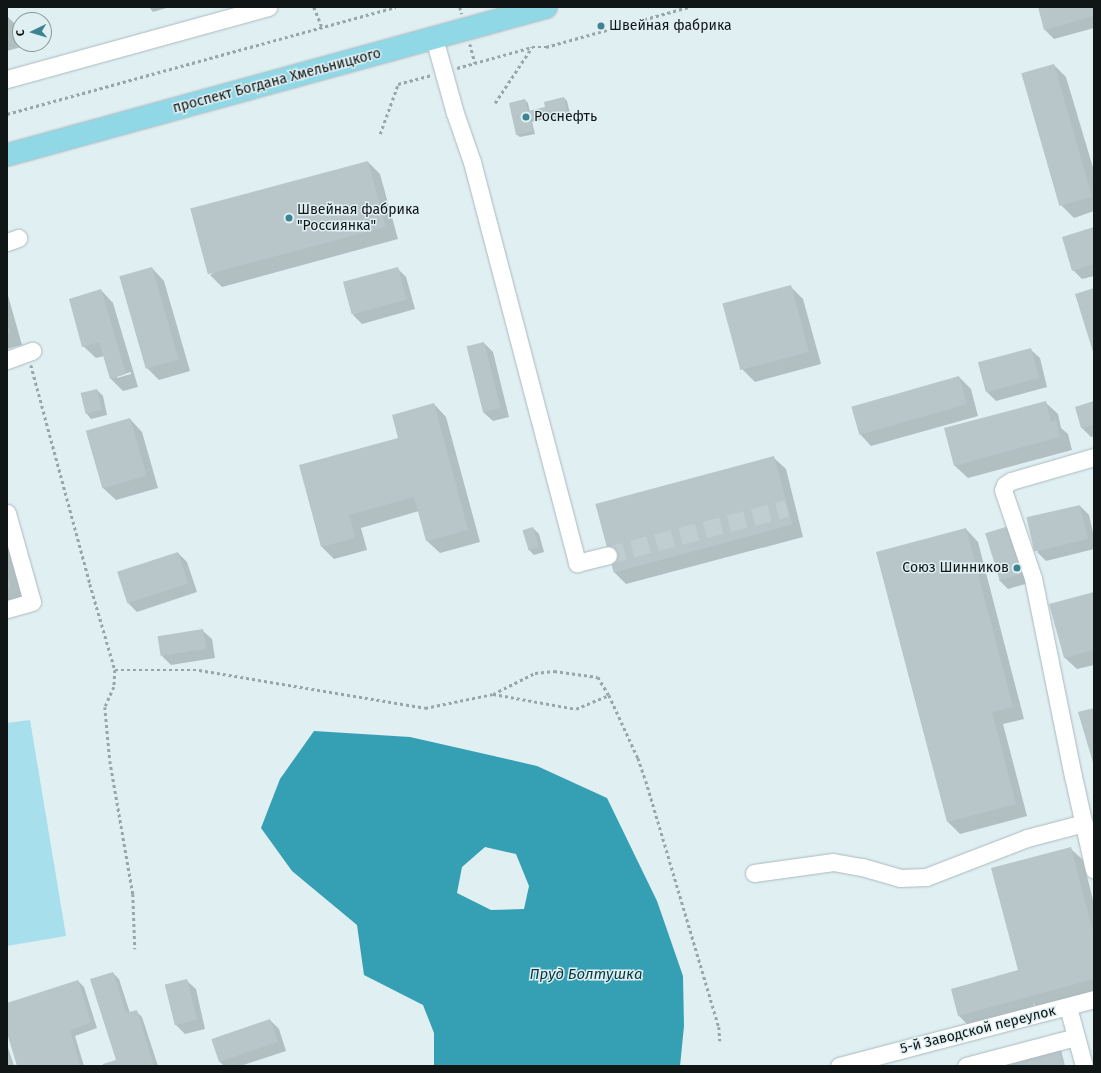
<!DOCTYPE html>
<html>
<head>
<meta charset="utf-8">
<style>
	body { margin:0 }
	#map { position:relative; width:1101px; height:1073px; overflow:hidden; background:#dfeff2; font-family:"Fira Sans",sans-serif }
	div>[style] { position:absolute }
	[style*='--x'] { left:calc(var(--x)*1px); top:calc(var(--y)*1px); width:calc(var(--w)*1px); rotate:calc(var(--a)*1deg) }
	.green>* { inset:0; background:#a7e0ec }
	.water>* { inset:0; background:#359fb3 }
	.shadow>* { inset:0; background:#0003 }
	.building>* { inset:0; background:#b8c6ca; transform-origin:0 0 }
	.minor-tunnel>* { height:17px; margin-top:-8.5px; transform-origin:0; background:repeating-linear-gradient(90deg,#c0ced1 0 17px,transparent 0 25px) }
	.path>* { height:2.5px; margin-top:-1.25px; transform-origin:0; background:repeating-linear-gradient(90deg,#99a5a7 0 3px,transparent 0 6px) }
	.roads { filter:drop-shadow(0 0 1px #abb9bd) drop-shadow(0 0 1px #abb9bd) }
	.minor>* { height:17px; margin:-8.5px; padding:0 8.5px; transform-origin:8.5px; border-radius:8.5px; background:#fff }
	.major>* { height:22px; margin:-11px; padding:0 11px; transform-origin:11px; border-radius:11px; background:#90d8e6 }
	.dots>* { width:11px; height:11px; translate:-50% -50%; box-sizing:border-box; border:2px solid #dfeff2; border-radius:50% }
	span { translate:-50% -50%; white-space:nowrap; text-align:center; line-height:1.15; -webkit-text-stroke:3px #dfeff2; paint-order:stroke }
	.poi-label { font-size:14px; color:#101516 }
	.left { translate:0 -50%; text-align:left }
	.right { translate:-100% -50%; text-align:right }
	.street-label { font-size:14px; color:#101516 }
	.water-label { font-size:15px; color:#063740; font-style:italic }
	.frame { position:absolute; inset:0; border:8px solid #101516; pointer-events:none }
	.north { position:absolute; left:12px; top:12px; width:40px; height:40px; box-sizing:border-box; background:#dfeff2; border:1px solid #8c989a; border-radius:50%; rotate:265deg; font-size:11px; font-weight:700; line-height:16px; text-align:center; color:#101516 }
	.north::after { content:''; display:block; margin:auto; width:14px; height:18px; background:#3e8391; clip-path:polygon(50% 0,100% 100%,50% 72%,0 100%) }
</style>
</head>
<body>
<div id="map">
	<div class="green">
		<i style="clip-path:polygon(30px 720px,66px 936px,7px 946px,7px 723px)"></i>
	</div>
	<div class="water">
		<i style="clip-path:polygon(evenodd,314px 731px,410px 737px,485px 754px,537px 766px,607px 798px,657px 901px,683px 976px,684px 1026px,680px 1066px,434px 1066px,434px 1033px,423px 1005px,364px 975px,357px 925px,292px 871px,261px 828px,280px 779px,314px 731px,485px 847px,516px 854px,529px 886px,524px 909px,491px 910px,457px 893px,462px 867px,485px 847px)"></i>
	</div>
	<div class="shadow">
		<i style="clip-path:polygon(149px 7px,170px 7px,153px 12px)"></i>
		<i style="clip-path:polygon(1039px 7px,1094px 7px,1094px 28px,1054px 39px,1045px 30px)"></i>
		<i style="clip-path:polygon(7px 16px,14px 23px,21px 47px,7px 51px)"></i>
		<i style="clip-path:polygon(1054px 65px,1066px 77px,1094px 171px,1094px 211px,1074px 218px,1061px 205px)"></i>
		<i style="clip-path:polygon(564px 98px,567px 101px,571px 117px,552px 121px,550px 118px,532px 122px,535px 134px,520px 137px,517px 135px,510px 104px,525px 100px,528px 103px,530px 112px,546px 107px)"></i>
		<i style="clip-path:polygon(368px 162px,380px 174px,398px 239px,222px 287px,210px 275px)"></i>
		<i style="clip-path:polygon(1094px 228px,1094px 276px,1082px 279px,1073px 270px)"></i>
		<i style="clip-path:polygon(152px 268px,164px 281px,190px 371px,159px 380px,147px 368px)"></i>
		<i style="clip-path:polygon(397px 268px,406px 277px,415px 309px,362px 324px,353px 315px)"></i>
		<i style="clip-path:polygon(791px 287px,803px 299px,821px 364px,755px 382px,742px 369px)"></i>
		<i style="clip-path:polygon(evenodd,101px 290px,113px 303px,138px 387px,123px 391px,111px 379px,104px 356px,96px 358px,83px 346px,101px 290px,131px 372px,131px 374px,117px 378px,117px 376px,131px 372px)"></i>
		<i style="clip-path:polygon(7px 292px,22px 345px,7px 349px)"></i>
		<i style="clip-path:polygon(484px 343px,493px 352px,509px 417px,493px 421px,483px 412px)"></i>
		<i style="clip-path:polygon(1030px 349px,1040px 358px,1047px 387px,996px 401px,987px 392px)"></i>
		<i style="clip-path:polygon(959px 377px,971px 389px,978px 416px,871px 446px,859px 433px)"></i>
		<i style="clip-path:polygon(97px 390px,103px 396px,107px 415px,91px 419px,86px 413px)"></i>
		<i style="clip-path:polygon(1045px 402px,1058px 414px,1061px 428px,1068px 434px,1072px 450px,968px 478px,955px 466px,946px 429px)"></i>
		<i style="clip-path:polygon(1094px 402px,1094px 436px,1091px 437px,1082px 428px,1076px 407px)"></i>
		<i style="clip-path:polygon(434px 404px,446px 417px,480px 542px,440px 553px,427px 541px,419px 511px,361px 528px,367px 550px,334px 559px,322px 547px,300px 466px,399px 439px)"></i>
		<i style="clip-path:polygon(130px 419px,142px 432px,158px 488px,116px 500px,103px 488px)"></i>
		<i style="clip-path:polygon(773px 457px,786px 469px,803px 537px,626px 584px,614px 572px)"></i>
		<i style="clip-path:polygon(1080px 506px,1089px 515px,1094px 537px,1094px 549px,1046px 561px,1037px 552px)"></i>
		<i style="clip-path:polygon(1012px 526px,1035px 581px,1008px 589px,999px 580px)"></i>
		<i style="clip-path:polygon(533px 528px,539px 534px,544px 552px,534px 555px,528px 549px)"></i>
		<i style="clip-path:polygon(966px 529px,978px 542px,1024px 719px,1003px 724px,1027px 816px,960px 834px,947px 821px)"></i>
		<i style="clip-path:polygon(7px 541px,23px 600px,7px 604px)"></i>
		<i style="clip-path:polygon(178px 553px,187px 562px,197px 592px,137px 612px,127px 602px)"></i>
		<i style="clip-path:polygon(1094px 593px,1094px 665px,1077px 669px,1064px 657px)"></i>
		<i style="clip-path:polygon(202px 630px,212px 639px,215px 658px,171px 665px,162px 656px)"></i>
		<i style="clip-path:polygon(1070px 848px,1083px 860px,1094px 904px,1094px 994px,1038px 1009px,1033px 1003px,1034px 1007px,968px 1025px,959px 1016px,952px 989px,1020px 974px)"></i>
		<i style="clip-path:polygon(113px 973px,119px 979px,130px 1013px,136px 1011px,142px 1017px,158px 1066px,104px 1066px,117px 1061px)"></i>
		<i style="clip-path:polygon(186px 980px,196px 989px,205px 1029px,185px 1034px,176px 1025px)"></i>
		<i style="clip-path:polygon(78px 981px,84px 987px,97px 1028px,75px 1036px,84px 1066px,19px 1066px,7px 1030px,7px 1004px)"></i>
		<i style="clip-path:polygon(270px 1020px,279px 1029px,286px 1051px,240px 1066px,224px 1066px,219px 1061px,212px 1039px)"></i>
		<i style="clip-path:polygon(7px 1045px,14px 1066px,7px 1066px)"></i>
		<i style="clip-path:polygon(1061px 1050px,1065px 1066px,990px 1066px)"></i>
	</div>
	<div class="building">
		<i style="clip-path:polygon(1038px 7px,1094px 7px,1094px 16px,1044px 30px)"></i>
		<i style="left:1054px;top:64px;width:138px;height:34px;rotate:74deg"></i>
		<i style="clip-path:polygon(564px 97px,568px 115px,549px 119px,548px 115px,530px 120px,533px 131px,516px 135px,509px 103px,525px 99px,528px 111px,545px 107px,544px 102px)"></i>
		<i style="left:368px;top:161px;width:68px;height:184px;rotate:75deg"></i>
		<i style="clip-path:polygon(1094px 227px,1094px 264px,1072px 271px,1062px 237px)"></i>
		<i style="left:152px;top:267px;width:96px;height:34px;rotate:74deg"></i>
		<i style="left:398px;top:267px;width:34px;height:57px;rotate:75deg"></i>
		<i style="left:791px;top:285px;width:69px;height:71px;rotate:75deg"></i>
		<i style="clip-path:polygon(1094px 288px,1094px 355px,1075px 294px)"></i>
		<i style="clip-path:polygon(101px 289px,126px 374px,110px 379px,99px 342px,82px 347px,69px 299px)"></i>
		<i style="clip-path:polygon(7px 322px,10px 333px,7px 333px)"></i>
		<i style="left:484px;top:342px;width:68px;height:18px;rotate:76deg"></i>
		<i style="left:1031px;top:348px;width:31px;height:55px;rotate:75deg"></i>
		<i style="left:959px;top:376px;width:29px;height:112px;rotate:74deg"></i>
		<i style="left:97px;top:389px;width:21px;height:17px;rotate:76deg"></i>
		<i style="clip-path:polygon(1046px 401px,1051px 422px,1056px 420px,1060px 437px,954px 466px,944px 428px)"></i>
		<i style="clip-path:polygon(1094px 401px,1094px 425px,1081px 428px,1075px 407px)"></i>
		<i style="clip-path:polygon(434px 403px,468px 530px,426px 541px,414px 497px,349px 515px,355px 538px,321px 547px,299px 465px,398px 438px,392px 415px)"></i>
		<i style="left:130px;top:418px;width:60px;height:46px;rotate:74deg"></i>
		<i style="left:774px;top:456px;width:71px;height:185px;rotate:75deg"></i>
		<i style="left:1080px;top:505px;width:35px;height:55px;rotate:77deg"></i>
		<i style="left:1012px;top:525px;width:49px;height:28px;rotate:73deg"></i>
		<i style="left:533px;top:527px;width:21px;height:11px;rotate:73deg"></i>
		<i style="clip-path:polygon(966px 528px,1013px 707px,992px 712px,1016px 804px,947px 822px,876px 552px)"></i>
		<i style="left:178px;top:552px;width:33px;height:64px;rotate:72deg"></i>
		<i style="clip-path:polygon(7px 574px,11px 588px,7px 589px)"></i>
		<i style="clip-path:polygon(1094px 592px,1094px 650px,1064px 658px,1049px 604px)"></i>
		<i style="left:203px;top:629px;width:20px;height:46px;rotate:81deg"></i>
		<i style="clip-path:polygon(1094px 708px,1094px 766px,1078px 712px)"></i>
		<i style="clip-path:polygon(1071px 847px,1094px 936px,1094px 979px,958px 1016px,951px 989px,1018px 970px,991px 868px)"></i>
		<i style="clip-path:polygon(113px 972px,126px 1013px,137px 1010px,154px 1066px,103px 1066px,103px 1064px,116px 1060px,90px 979px)"></i>
		<i style="left:187px;top:979px;width:42px;height:23px;rotate:76deg"></i>
		<i style="clip-path:polygon(78px 980px,91px 1022px,70px 1031px,80px 1066px,17px 1066px,7px 1033px,7px 1003px)"></i>
		<i style="left:270px;top:1019px;width:24px;height:62px;rotate:71deg"></i>
		<i style="clip-path:polygon(1058px 1046px,1064px 1066px,987px 1066px)"></i>
		<i style="clip-path:polygon(7px 1050px,12px 1066px,7px 1066px)"></i>
	</div>
	<div class="minor-tunnel">
		<i style="--x:608;--y:555;--w:185;--a:-14.7"></i>
	</div>
	<div class="path">
		<i style="--x:314;--y:7;--w:22;--a:68"></i>
		<i style="--x:460;--y:7;--w:7;--a:74"></i>
		<i style="--x:470;--y:44;--w:20;--a:75"></i>
		<i style="--x:457;--y:68;--w:78;--a:-15.6"></i>
		<i style="--x:532;--y:47;--w:14;--a:0"></i>
		<i style="--x:546;--y:47;--w:148;--a:-15.7"></i>
		<i style="--x:495;--y:103;--w:67;--a:-56.5"></i>
		<i style="--x:7;--y:114;--w:403;--a:-15.4"></i>
		<i style="--x:380;--y:134;--w:53;--a:-70.2"></i>
		<i style="--x:398;--y:84;--w:34;--a:-15"></i>
		<i style="--x:31;--y:365;--w:227;--a:74.9"></i>
		<i style="--x:90;--y:584;--w:90;--a:73.8"></i>
		<i style="--x:115;--y:670;--w:17;--a:93"></i>
		<i style="--x:114;--y:687;--w:22;--a:114"></i>
		<i style="--x:105;--y:707;--w:54;--a:84.7"></i>
		<i style="--x:110;--y:761;--w:135;--a:80.2"></i>
		<i style="--x:133;--y:894;--w:55;--a:87.9"></i>
		<i style="--x:115;--y:670;--w:84;--a:0"></i>
		<i style="--x:199;--y:670;--w:229;--a:9.5"></i>
		<i style="--x:425;--y:708;--w:69;--a:-11.6"></i>
		<i style="--x:493;--y:694;--w:84;--a:10.2"></i>
		<i style="--x:576;--y:709;--w:36;--a:-23"></i>
		<i style="--x:609;--y:695;--w:69;--a:65.3"></i>
		<i style="--x:638;--y:758;--w:24;--a:71"></i>
		<i style="--x:646;--y:781;--w:257;--a:73.5"></i>
		<i style="--x:719;--y:1027;--w:14;--a:86"></i>
		<i style="--x:493;--y:694;--w:47;--a:-26.6"></i>
		<i style="--x:535;--y:673;--w:19;--a:-6"></i>
		<i style="--x:554;--y:671;--w:44;--a:7.8"></i>
		<i style="--x:598;--y:677;--w:21;--a:59"></i>
	</div>
	<div class="roads">
		<div class="minor">
			<i style="--x:434;--y:38;--w:78;--a:74.4"></i>
			<i style="--x:455;--y:113;--w:52;--a:70.9"></i>
			<i style="--x:472;--y:162;--w:415;--a:75.3"></i>
			<i style="--x:577;--y:563;--w:32;--a:-14"></i>
			<i style="--x:7;--y:79;--w:271;--a:-15.4"></i>
			<i style="--x:7;--y:242;--w:12;--a:-20"></i>
			<i style="--x:7;--y:360;--w:27;--a:-20"></i>
			<i style="--x:1094;--y:457;--w:86;--a:163.9"></i>
			<i style="--x:1011;--y:481;--w:7;--a:146"></i>
			<i style="--x:1005;--y:485;--w:5;--a:112"></i>
			<i style="--x:1003;--y:490;--w:93;--a:71.2"></i>
			<i style="--x:1033;--y:578;--w:202;--a:78.6"></i>
			<i style="--x:1073;--y:776;--w:96;--a:77.4"></i>
			<i style="--x:7;--y:513;--w:92;--a:74.3"></i>
			<i style="--x:32;--y:602;--w:26;--a:164"></i>
			<i style="--x:754;--y:873;--w:80;--a:-7.9"></i>
			<i style="--x:833;--y:862;--w:29;--a:10"></i>
			<i style="--x:862;--y:867;--w:40;--a:16"></i>
			<i style="--x:900;--y:878;--w:26;--a:-2"></i>
			<i style="--x:926;--y:877;--w:108;--a:-21.1"></i>
			<i style="--x:1027;--y:838;--w:59;--a:-14.7"></i>
			<i style="--x:1068;--y:1007;--w:61;--a:74.8"></i>
			<i style="--x:839;--y:1066;--w:264;--a:-14.7"></i>
			<i style="--x:966;--y:1066;--w:114;--a:-14.8"></i>
		</div>
		<div class="major">
			<i style="--x:7;--y:155;--w:559;--a:-15.35"></i>
		</div>
	</div>
	<div class="dots">
		<i style="left:601px;top:26px;background:#3e8391"></i>
		<i style="left:526px;top:117px;background:#3e8391"></i>
		<i style="left:289px;top:218px;background:#3e8391"></i>
		<i style="left:1017px;top:568px;background:#3e8391"></i>
	</div>
	<div class="poi-label">
		<span class="left" style="left:609px;top:26px">Швейная фабрика</span>
		<span class="left" style="left:534px;top:117px">Роснефть</span>
		<span class="left" style="left:297px;top:218px">Швейная фабрика<br>"Россиянка"</span>
		<span class="right" style="left:1009px;top:568px">Союз Шинников</span>
	</div>
	<div class="street-label">
		<span style="left:277px;top:81px;rotate:-15deg">проспект Богдана Хмельницкого</span>
		<span style="left:978px;top:1030px;rotate:-14deg">5-й Заводской переулок</span>
	</div>
	<div class="water-label">
		<span style="left:586px;top:975px">Пруд Болтушка</span>
	</div>
	<div class="frame"></div>
	<div class="north">С</div>
</div>
</body>
</html>
